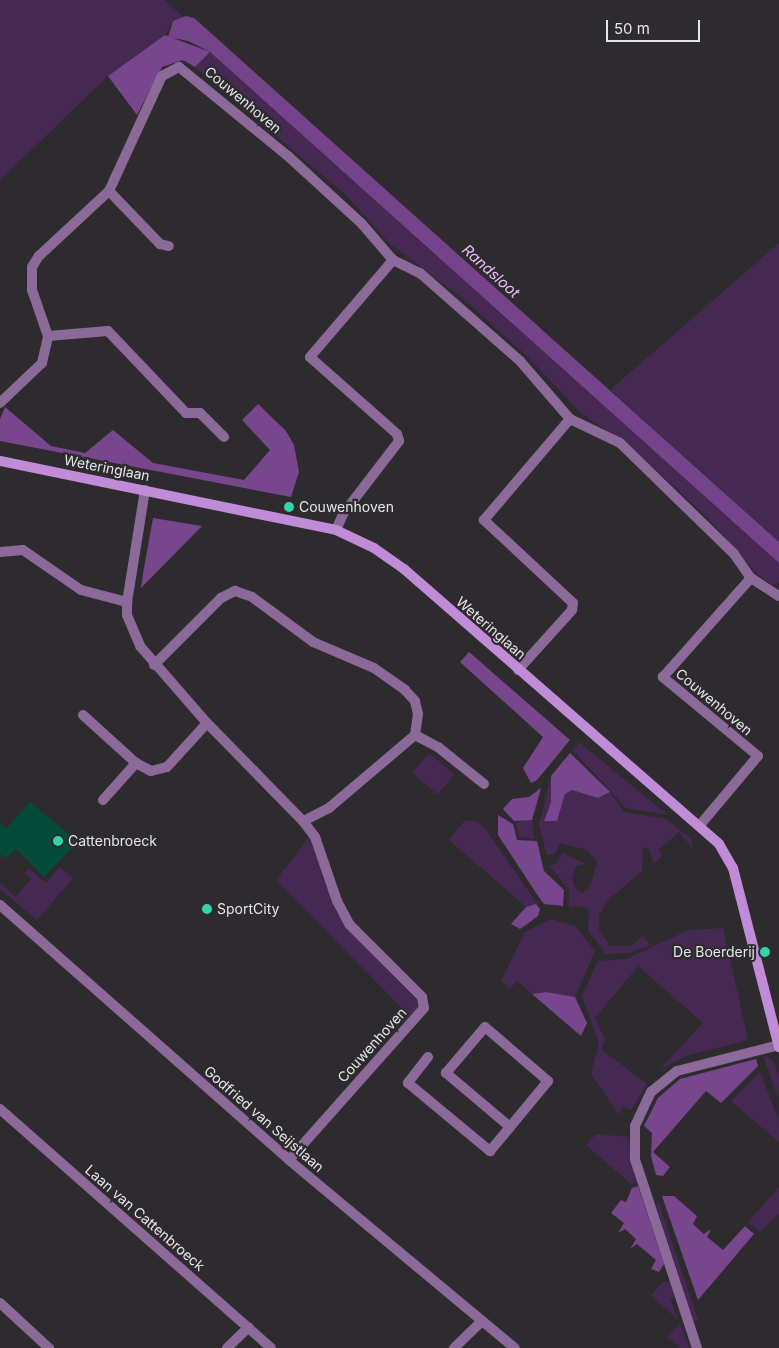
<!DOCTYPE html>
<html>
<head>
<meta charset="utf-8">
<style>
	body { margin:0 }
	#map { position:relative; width:779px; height:1348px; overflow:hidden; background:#2e2b2f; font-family:Inter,sans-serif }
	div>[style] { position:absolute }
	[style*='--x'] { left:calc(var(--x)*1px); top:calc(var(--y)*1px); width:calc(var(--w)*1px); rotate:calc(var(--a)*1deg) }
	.green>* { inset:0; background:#462952; transform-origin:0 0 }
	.forest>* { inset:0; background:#78468c }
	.water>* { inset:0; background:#754389 }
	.building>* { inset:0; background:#044c39 }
	.street>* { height:10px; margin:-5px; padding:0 5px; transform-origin:5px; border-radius:5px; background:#8b6999 }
	.secondary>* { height:10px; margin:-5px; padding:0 5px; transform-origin:5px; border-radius:5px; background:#c08bd7 }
	.dots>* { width:14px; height:14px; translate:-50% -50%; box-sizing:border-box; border:2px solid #2e2b2f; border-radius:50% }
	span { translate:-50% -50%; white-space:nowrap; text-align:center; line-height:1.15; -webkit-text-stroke:4.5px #2e2b2f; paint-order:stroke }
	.street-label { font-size:14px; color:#e5e4e6 }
	.poi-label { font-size:14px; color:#e5e4e6 }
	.left { translate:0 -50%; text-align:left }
	.right { translate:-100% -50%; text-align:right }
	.water-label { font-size:15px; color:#e6bdf8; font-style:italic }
	.scale { position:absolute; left:606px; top:20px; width:94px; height:22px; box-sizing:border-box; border:2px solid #e5e4e6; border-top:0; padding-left:6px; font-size:15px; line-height:18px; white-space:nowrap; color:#e5e4e6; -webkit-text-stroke:4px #2e2b2f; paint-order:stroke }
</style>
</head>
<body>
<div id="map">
	<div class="green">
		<i style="clip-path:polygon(0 0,164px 0,183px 17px,173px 21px,165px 35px,108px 76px,0 180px)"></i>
		<i style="clip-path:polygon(210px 52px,779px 563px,779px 583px,772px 585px,756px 573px,708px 518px,668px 481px,621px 440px,581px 413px,527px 356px,461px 297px,389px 243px,345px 194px,195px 67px)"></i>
		<i style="clip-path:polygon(779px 243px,779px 542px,610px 390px)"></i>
		<i style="clip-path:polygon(579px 742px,620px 776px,668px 815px,626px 808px,573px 750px)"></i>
		<i style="left:429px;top:753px;width:33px;height:26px;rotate:40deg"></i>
		<i style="clip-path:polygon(551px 776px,551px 802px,544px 819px,557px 821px,565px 794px,572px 790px,598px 798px,610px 792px,624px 812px,666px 819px,691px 839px,693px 849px,679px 832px,658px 850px,663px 855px,654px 863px,648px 847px,643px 848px,642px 871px,609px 899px,599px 915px,599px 931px,610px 946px,631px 946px,643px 936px,650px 945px,630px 953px,606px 954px,588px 931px,589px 910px,581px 906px,569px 907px,569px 890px,549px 865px,556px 864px,563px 853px,586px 864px,576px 866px,572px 879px,575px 888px,583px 893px,590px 887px,597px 862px,587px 850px,560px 843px,555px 854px,547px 855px,539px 825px)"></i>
		<i style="clip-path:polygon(524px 818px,532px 820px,534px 839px,519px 837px,516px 824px)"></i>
		<i style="clip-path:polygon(465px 820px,478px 822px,486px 830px,538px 905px,526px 907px,449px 840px)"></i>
		<i style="clip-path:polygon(309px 837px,337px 913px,350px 932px,419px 1003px,418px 1011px,404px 1026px,400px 1006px,276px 880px)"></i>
		<i style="clip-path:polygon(60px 867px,73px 878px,37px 920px,0 889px,0 883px,16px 897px,31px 879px,24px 873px,29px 869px,46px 883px)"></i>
		<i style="clip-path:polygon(551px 919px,575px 926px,595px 951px,575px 997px,546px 992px,532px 994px,517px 981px,510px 989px,501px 981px,525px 932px)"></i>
		<i style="clip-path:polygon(723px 928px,748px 1040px,686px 1056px,660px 1069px,703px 1023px,638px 966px,595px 1018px,605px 1039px,601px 1049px,647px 1084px,631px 1110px,622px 1107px,619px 1115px,591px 1074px,599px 1043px,582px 996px,598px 961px,626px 959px,689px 930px)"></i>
		<i style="clip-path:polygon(763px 1055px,774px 1062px,779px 1078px,778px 1098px)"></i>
		<i style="clip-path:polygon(760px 1072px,779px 1121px,779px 1142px,731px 1101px)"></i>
		<i style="clip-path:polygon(596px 1134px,628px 1137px,636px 1183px,631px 1184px,586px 1145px)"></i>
		<i style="clip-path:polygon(779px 1187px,779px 1214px,760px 1232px,748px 1222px)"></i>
		<i style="clip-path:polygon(658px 1200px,698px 1320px,694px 1323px,657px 1208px)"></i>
		<i style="clip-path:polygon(663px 1282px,670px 1282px,675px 1297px,670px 1299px,678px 1320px,651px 1295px)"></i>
		<i style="clip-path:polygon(680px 1323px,689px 1348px,680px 1348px,667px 1337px)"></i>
	</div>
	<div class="forest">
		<i style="clip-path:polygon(165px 35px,210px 52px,195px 67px,183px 60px,162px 67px,137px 115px,108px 76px)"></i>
		<i style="clip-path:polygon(258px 404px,286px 431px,294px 445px,299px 472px,291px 497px,0 441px,0 419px,5px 407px,51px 446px,85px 453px,113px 430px,153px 463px,244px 480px,270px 450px,242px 420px)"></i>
		<i style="clip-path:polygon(153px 518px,202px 526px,141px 588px,143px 574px)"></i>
		<i style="clip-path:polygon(469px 652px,570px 740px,537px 780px,531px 783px,523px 768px,543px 737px,460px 662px)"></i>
		<i style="clip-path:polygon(570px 753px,610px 792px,598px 798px,572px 790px,565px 794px,557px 821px,544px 821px,551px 802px,551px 776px)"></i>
		<i style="clip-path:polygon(541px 788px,532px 820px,514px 821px,503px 809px,512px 799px,529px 797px)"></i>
		<i style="clip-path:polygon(498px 815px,513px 824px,517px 840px,537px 841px,544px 871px,564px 890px,563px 906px,544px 904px,538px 896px,498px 835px)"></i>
		<i style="clip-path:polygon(536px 904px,540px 909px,538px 916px,520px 929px,511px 924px,526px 907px)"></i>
		<i style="clip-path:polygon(546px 992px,575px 997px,587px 1023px,581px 1036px,532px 994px)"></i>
		<i style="clip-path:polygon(756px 1059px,758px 1066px,721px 1103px,706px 1091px,653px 1152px,670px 1167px,663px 1176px,656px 1175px,651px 1156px,652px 1133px,644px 1126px,658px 1098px,680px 1079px)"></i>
		<i style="clip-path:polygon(638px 1186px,664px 1264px,659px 1272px,651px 1269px,656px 1260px,637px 1244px,630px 1249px,636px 1239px,625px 1229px,618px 1233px,624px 1223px,611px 1213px,621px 1200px,626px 1202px,632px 1188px)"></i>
		<i style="clip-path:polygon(662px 1196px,674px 1196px,697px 1216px,693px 1224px,704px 1234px,711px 1229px,707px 1237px,723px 1250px,745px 1226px,754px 1234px,698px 1300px)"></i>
	</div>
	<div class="water">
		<i style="clip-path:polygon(186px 16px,194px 18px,779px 542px,779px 563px,210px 52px,188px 41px,168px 37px,173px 21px)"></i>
	</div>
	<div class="building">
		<i style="clip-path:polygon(30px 802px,78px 842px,44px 877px,16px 849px,6px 858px,0 854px,0 823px,6px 829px)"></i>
	</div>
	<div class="street">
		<i style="--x:109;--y:191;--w:74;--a:46.1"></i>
		<i style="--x:160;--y:244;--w:9;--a:13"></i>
		<i style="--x:48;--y:336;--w:60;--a:-4.8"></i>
		<i style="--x:108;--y:331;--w:113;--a:46.4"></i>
		<i style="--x:186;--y:413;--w:14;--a:0"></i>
		<i style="--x:200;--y:413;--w:34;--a:45"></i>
		<i style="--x:0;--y:403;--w:58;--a:-43.6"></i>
		<i style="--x:42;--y:363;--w:28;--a:-77"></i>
		<i style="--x:48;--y:336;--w:49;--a:-109.2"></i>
		<i style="--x:32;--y:290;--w:23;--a:-90"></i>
		<i style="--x:32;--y:267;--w:13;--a:-58"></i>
		<i style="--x:39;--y:256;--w:96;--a:-42.9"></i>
		<i style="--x:109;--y:191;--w:127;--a:-65.3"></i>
		<i style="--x:162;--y:76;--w:19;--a:-28"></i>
		<i style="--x:179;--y:67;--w:142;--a:39.3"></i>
		<i style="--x:289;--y:157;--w:99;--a:42.5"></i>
		<i style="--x:362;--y:224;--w:48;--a:49.3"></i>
		<i style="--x:393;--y:260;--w:30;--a:26"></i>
		<i style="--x:420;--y:273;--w:133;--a:41.3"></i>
		<i style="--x:520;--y:361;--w:77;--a:49.2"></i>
		<i style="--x:570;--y:419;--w:55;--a:25.6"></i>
		<i style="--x:620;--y:443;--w:159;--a:44.2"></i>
		<i style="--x:734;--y:554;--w:29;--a:55"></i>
		<i style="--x:751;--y:578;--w:33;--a:33"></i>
		<i style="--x:145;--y:490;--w:113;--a:99.1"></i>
		<i style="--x:127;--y:602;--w:13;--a:90"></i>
		<i style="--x:127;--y:615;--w:34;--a:67"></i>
		<i style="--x:140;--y:646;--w:102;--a:49"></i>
		<i style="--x:207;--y:723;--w:137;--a:45.6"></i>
		<i style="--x:303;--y:821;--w:20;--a:53"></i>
		<i style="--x:315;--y:837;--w:68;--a:71"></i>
		<i style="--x:337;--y:901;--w:27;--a:62"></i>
		<i style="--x:350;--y:925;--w:102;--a:45"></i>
		<i style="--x:422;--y:997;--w:11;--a:80"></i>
		<i style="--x:424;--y:1008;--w:203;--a:131.6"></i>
		<i style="--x:336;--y:530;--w:17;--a:-66"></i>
		<i style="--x:343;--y:514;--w:92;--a:-52.5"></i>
		<i style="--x:399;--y:441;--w:7;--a:-106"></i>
		<i style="--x:397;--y:434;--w:116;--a:-138.5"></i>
		<i style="--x:310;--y:357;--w:128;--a:-49.4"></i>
		<i style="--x:0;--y:552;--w:23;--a:-5"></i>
		<i style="--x:23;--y:550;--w:70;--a:34.6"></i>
		<i style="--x:81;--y:590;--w:48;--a:14.6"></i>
		<i style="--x:154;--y:665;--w:95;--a:-45"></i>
		<i style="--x:221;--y:598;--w:16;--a:-27"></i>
		<i style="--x:235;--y:591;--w:18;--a:19"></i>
		<i style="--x:252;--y:597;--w:76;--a:36.4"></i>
		<i style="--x:313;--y:642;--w:66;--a:23.1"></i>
		<i style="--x:374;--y:668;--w:38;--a:35"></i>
		<i style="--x:405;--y:690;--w:15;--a:48"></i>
		<i style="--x:415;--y:701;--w:13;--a:77"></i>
		<i style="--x:418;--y:714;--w:21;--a:98"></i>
		<i style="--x:415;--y:735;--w:113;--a:139.7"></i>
		<i style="--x:329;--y:808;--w:29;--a:153"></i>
		<i style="--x:518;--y:670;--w:81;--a:-48"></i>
		<i style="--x:572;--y:610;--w:7;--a:-82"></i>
		<i style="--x:573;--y:603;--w:122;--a:-137"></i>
		<i style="--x:484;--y:520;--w:133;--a:-49.6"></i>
		<i style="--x:83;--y:715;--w:72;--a:42.2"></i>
		<i style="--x:136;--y:763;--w:17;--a:28"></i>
		<i style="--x:151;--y:771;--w:16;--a:-14"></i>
		<i style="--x:167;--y:767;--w:59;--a:-47.7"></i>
		<i style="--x:415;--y:735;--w:26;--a:28"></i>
		<i style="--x:438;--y:747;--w:59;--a:38.8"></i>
		<i style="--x:103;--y:800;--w:50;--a:-48.3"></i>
		<i style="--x:700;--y:825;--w:90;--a:-50"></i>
		<i style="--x:758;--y:756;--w:124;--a:-140.3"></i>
		<i style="--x:663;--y:677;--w:132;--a:-48.4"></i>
		<i style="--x:0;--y:905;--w:385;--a:41.4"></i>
		<i style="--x:289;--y:1160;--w:294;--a:39.8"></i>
		<i style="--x:485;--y:1027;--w:83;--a:40.6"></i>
		<i style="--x:548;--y:1081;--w:60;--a:129.6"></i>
		<i style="--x:510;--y:1127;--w:84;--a:-139.8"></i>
		<i style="--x:446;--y:1073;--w:60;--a:-49.7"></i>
		<i style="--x:428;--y:1057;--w:33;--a:128"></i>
		<i style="--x:408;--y:1083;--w:107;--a:39.7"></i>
		<i style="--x:490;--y:1151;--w:31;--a:-50"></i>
		<i style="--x:0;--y:1109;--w:361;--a:41.4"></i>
		<i style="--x:0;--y:1303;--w:67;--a:42.6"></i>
		<i style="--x:227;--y:1348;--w:30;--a:-44"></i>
		<i style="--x:454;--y:1348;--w:39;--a:-44"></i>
		<i style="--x:697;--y:1348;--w:199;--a:-108.2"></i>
		<i style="--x:635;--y:1159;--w:33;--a:-90"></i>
		<i style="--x:635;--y:1126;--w:38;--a:-65"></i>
		<i style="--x:651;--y:1092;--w:33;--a:-39"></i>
		<i style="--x:677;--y:1071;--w:105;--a:-14.3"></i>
	</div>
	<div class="secondary">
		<i style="--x:0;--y:461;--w:343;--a:11.6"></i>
		<i style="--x:336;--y:530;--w:42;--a:25.3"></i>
		<i style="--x:374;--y:548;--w:37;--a:35"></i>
		<i style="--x:404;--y:569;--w:418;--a:41.1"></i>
		<i style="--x:719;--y:844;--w:28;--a:60"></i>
		<i style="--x:733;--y:868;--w:185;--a:75.6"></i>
	</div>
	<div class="dots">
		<i style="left:289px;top:507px;background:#33d4a8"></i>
		<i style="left:58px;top:841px;background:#33d4a8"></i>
		<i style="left:207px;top:909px;background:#33d4a8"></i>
		<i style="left:765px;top:952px;background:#33d4a8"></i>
	</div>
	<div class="street-label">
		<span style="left:243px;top:100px;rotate:40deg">Couwenhoven</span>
		<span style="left:107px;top:468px;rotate:11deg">Weteringlaan</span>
		<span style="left:491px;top:628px;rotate:41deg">Weteringlaan</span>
		<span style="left:714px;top:702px;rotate:40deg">Couwenhoven</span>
		<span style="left:372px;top:1045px;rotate:-48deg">Couwenhoven</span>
		<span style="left:264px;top:1119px;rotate:41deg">Godfried van Seijstlaan</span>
		<span style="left:145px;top:1218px;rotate:41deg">Laan van Cattenbroeck</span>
	</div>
	<div class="poi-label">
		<span class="left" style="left:299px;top:507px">Couwenhoven</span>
		<span class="left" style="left:68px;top:841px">Cattenbroeck</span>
		<span class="left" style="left:217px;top:909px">SportCity</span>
		<span class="right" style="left:755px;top:952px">De Boerderij</span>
	</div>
	<div class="water-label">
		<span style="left:491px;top:271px;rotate:42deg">Randsloot</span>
	</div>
	<div class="scale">50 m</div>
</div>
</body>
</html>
